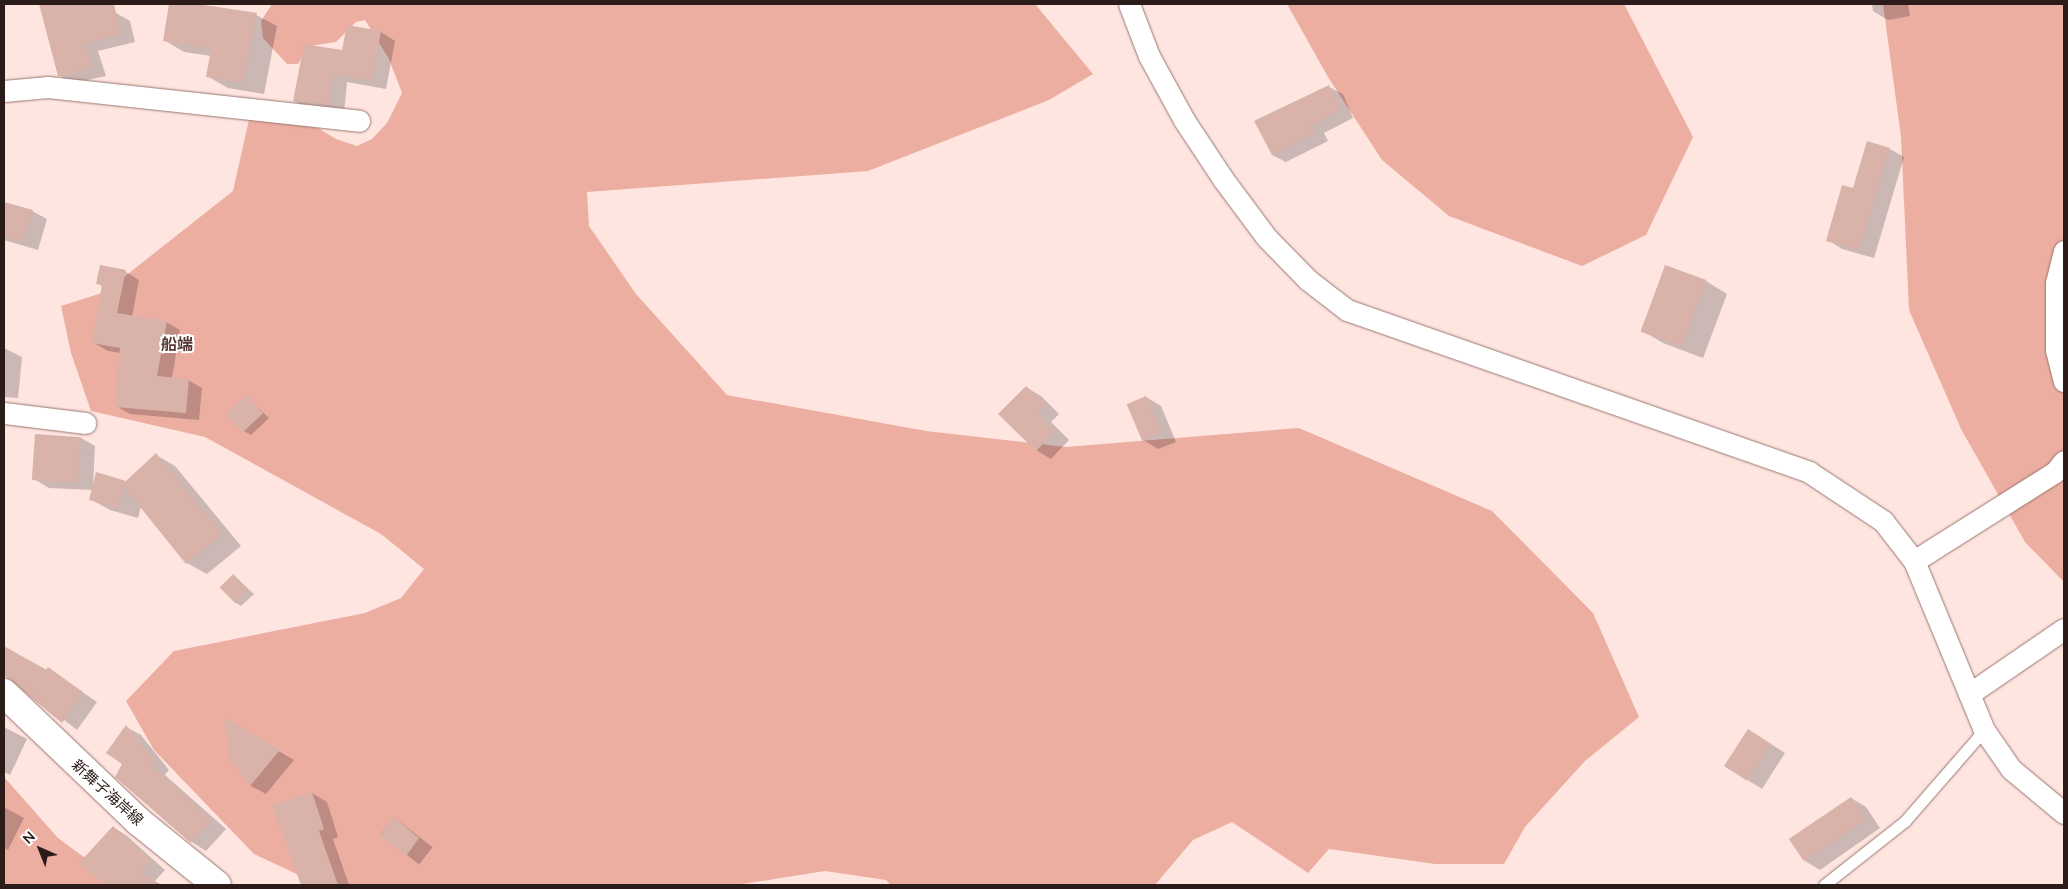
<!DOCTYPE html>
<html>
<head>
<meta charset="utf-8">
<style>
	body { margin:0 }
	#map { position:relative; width:2068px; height:889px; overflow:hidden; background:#fee5e0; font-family:"Nunito Sans","Noto Sans JP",sans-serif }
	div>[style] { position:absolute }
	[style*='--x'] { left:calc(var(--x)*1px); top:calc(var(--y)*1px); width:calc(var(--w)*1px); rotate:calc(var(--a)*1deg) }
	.green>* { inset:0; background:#edaea2 }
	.shadow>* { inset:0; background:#0003; transform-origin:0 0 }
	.building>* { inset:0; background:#d9b2aa; transform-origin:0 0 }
	.roads { filter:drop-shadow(0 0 1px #9a766f) drop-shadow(0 0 1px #9a766f) }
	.service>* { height:11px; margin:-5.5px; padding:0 5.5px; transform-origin:5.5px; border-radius:5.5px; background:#fff }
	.minor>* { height:21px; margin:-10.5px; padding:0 10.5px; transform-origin:10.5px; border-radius:10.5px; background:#fff }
	.secondary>* { height:28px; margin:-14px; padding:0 14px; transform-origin:14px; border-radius:14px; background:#fff }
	span { translate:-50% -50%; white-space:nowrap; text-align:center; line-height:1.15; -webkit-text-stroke:4px #fff; paint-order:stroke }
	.street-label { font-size:15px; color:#2b1c19 }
	.neighbourhood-label { font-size:16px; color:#573832; font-weight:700 }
	.frame { position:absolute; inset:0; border:5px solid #2b1c19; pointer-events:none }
	.north { position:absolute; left:15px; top:824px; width:50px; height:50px; -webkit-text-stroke:4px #fff; paint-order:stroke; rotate:316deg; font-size:14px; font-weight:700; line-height:20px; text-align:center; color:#2b1c19 }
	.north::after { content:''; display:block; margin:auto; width:18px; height:22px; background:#2b1c19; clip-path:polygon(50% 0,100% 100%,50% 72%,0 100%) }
</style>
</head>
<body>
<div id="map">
	<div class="green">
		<i style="clip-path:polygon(272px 4px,1035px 4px,1093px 74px,1049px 100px,868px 171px,587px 192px,589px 226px,636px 294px,727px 395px,926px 431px,1066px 447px,1299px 428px,1492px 511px,1593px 613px,1639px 717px,1585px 761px,1525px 827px,1504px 864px,1435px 864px,1329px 849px,1308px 873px,1232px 822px,1193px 840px,1155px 885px,891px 885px,886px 880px,825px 871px,736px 885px,320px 885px,254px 854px,154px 750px,126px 701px,174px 651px,365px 613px,401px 598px,424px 569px,381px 534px,205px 437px,91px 411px,71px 353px,61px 306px,105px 292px,233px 191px,250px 115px,308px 122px,336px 139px,357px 146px,372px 139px,387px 123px,402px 93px,389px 59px,365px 20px,356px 22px,336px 42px,309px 46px,298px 64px,287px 64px,263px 38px,261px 21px)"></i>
		<i style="clip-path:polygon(1287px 4px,1624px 4px,1693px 137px,1646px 235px,1582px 266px,1449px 216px,1382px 160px,1328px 77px)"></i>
		<i style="clip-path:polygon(1883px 4px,2064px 4px,2064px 582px,2025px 542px,1961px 429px,1909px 310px,1901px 137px)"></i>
		<i style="clip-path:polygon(4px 777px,58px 838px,122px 885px,4px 885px)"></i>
	</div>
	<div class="shadow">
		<i style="clip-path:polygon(40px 4px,79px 4px,85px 21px,116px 13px,130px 21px,135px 42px,98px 51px,106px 76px,73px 83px,59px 75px)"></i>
		<i style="clip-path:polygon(170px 4px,256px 15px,277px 26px,264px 94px,228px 88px,207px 76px,211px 56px,184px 52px,164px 40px)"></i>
		<i style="clip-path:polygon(1872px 4px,1908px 4px,1910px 16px,1888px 20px,1873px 11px)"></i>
		<i style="clip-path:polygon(381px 32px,395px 41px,386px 89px,347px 82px,344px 113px,309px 109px,294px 101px,343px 52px)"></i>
		<i style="clip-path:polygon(1329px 87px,1343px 94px,1353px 118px,1324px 133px,1328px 141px,1286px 162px,1272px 155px)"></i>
		<i style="clip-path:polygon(1890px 149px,1904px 157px,1874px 258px,1842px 249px,1828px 240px,1854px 189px)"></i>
		<i style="clip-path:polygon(4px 203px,32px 211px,47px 219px,38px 250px,4px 240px)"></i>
		<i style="clip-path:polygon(1666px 267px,1706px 281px,1727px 294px,1703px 358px,1663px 343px,1641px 330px)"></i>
		<i style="clip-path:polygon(126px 272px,139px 280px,132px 317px,166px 322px,180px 330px,172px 378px,188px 380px,202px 388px,199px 420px,130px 414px,116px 406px,121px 353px,108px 351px,94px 343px,103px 287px,97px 283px)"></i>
		<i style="clip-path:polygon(4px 348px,22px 357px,18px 398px,4px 397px)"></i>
		<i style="clip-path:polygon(1026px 387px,1041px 396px,1059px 414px,1051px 422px,1069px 440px,1051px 459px,1036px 450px)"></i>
		<i style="clip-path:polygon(246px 397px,269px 418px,251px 435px,244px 431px)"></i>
		<i style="clip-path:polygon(1146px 397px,1161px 406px,1176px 442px,1158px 449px,1143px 440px,1129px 405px)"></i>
		<i style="clip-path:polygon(81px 438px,95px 446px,93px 484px,126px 483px,156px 455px,175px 466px,241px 546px,207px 574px,187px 563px,141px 506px,138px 518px,110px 510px,90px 499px,93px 490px,49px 488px,34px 479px)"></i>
		<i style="clip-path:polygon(233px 575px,254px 594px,241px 606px,234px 602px)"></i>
		<i style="clip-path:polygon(4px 647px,62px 678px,97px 702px,77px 730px,4px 673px)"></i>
		<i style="clip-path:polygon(225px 720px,294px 760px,266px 794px,251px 786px,231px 759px)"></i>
		<i style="clip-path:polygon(4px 727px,27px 739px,10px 775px,4px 772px)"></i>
		<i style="clip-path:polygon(126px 727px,141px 735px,169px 770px,165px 775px,226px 829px,206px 851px,192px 842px)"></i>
		<i style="clip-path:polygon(1763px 739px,1785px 753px,1762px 789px,1725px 766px)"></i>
		<i style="clip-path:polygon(312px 793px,327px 802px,338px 837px,333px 839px,349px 885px,302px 885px,274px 806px)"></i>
		<i style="clip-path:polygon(1851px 798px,1866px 807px,1880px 828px,1820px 870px,1805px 861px)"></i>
		<i style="clip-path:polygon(4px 807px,24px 818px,8px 850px,4px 848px)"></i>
		<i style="left:394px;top:817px;width:49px;height:22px;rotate:38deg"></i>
		<i style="clip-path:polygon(113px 827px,127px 836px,165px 870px,154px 882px,160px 885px,106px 885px,81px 863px)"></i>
	</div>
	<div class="building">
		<i style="clip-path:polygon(39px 4px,114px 4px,121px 34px,85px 44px,92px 68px,66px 76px,58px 76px)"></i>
		<i style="clip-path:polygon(169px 4px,197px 4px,257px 13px,243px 83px,206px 77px,211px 49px,163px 41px)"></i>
		<i style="clip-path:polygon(347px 25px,381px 31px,372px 81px,333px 75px,329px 105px,293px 101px,304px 44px,342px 50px)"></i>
		<i style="clip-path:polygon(1329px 85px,1340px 110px,1311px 125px,1315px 133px,1272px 155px,1254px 121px)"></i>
		<i style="clip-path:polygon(1867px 141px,1890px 148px,1859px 250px,1826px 241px,1842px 185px,1853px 188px)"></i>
		<i style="clip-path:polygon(4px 202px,33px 210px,23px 242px,4px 236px)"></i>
		<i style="clip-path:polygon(100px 265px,126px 270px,117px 313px,167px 321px,157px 376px,189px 379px,186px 413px,115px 407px,120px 348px,92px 343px,102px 285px,96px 284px)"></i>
		<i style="left:1665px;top:265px;width:44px;height:71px;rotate:20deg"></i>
		<i style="clip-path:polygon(1026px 386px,1046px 405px,1037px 413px,1055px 431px,1036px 451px,998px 414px)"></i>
		<i style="left:246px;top:395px;width:25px;height:28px;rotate:47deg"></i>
		<i style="left:1146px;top:396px;width:40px;height:21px;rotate:67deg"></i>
		<i style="left:35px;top:434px;width:46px;height:46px;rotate:4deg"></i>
		<i style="clip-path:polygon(156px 453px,222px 534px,186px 564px,124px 487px,118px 508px,89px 500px,96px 472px,126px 481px)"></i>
		<i style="left:233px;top:574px;width:21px;height:19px;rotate:45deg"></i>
		<i style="clip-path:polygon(4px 646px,46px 670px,48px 667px,83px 692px,62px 723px,4px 675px)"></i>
		<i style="clip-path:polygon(224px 717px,280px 750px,250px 786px,230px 760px)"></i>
		<i style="clip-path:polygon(126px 725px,155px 761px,151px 766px,212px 820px,191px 843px,115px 777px,122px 764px,106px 753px)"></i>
		<i style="left:1748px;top:729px;width:27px;height:44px;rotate:33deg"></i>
		<i style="clip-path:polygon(312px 792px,324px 829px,319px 831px,338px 885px,301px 885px,272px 805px)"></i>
		<i style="left:1851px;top:797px;width:27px;height:75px;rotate:56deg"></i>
		<i style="clip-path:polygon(393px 816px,419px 838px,406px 856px,380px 836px)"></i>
		<i style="clip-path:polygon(113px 826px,151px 861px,140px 873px,162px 885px,104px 885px,79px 863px)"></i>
	</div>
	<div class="roads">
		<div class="service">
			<i style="--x:1824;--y:885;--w:103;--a:-38.3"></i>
			<i style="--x:1905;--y:821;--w:121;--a:-49"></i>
		</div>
		<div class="minor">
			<i style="--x:1129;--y:4;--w:56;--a:69"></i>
			<i style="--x:1149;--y:56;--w:73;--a:61.3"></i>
			<i style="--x:1184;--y:120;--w:71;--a:56.5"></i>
			<i style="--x:1223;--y:179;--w:72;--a:53.4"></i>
			<i style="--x:1266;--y:237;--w:60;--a:45.7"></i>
			<i style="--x:1308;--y:280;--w:49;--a:37.6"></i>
			<i style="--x:1347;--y:310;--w:490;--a:19.3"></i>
			<i style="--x:1809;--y:472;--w:89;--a:33.5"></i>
			<i style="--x:1883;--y:521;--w:51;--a:52.2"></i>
			<i style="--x:1914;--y:561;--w:183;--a:67.5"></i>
			<i style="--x:1984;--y:730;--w:47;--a:55.3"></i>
			<i style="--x:2011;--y:769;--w:69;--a:39.7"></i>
			<i style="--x:4;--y:91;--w:44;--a:-5.2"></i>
			<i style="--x:48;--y:87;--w:313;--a:6.2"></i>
			<i style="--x:2064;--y:251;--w:32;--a:104"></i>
			<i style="--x:2056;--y:282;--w:68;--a:90"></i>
			<i style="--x:2056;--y:350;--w:32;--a:76"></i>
			<i style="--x:4;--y:413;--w:82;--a:7"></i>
			<i style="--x:1914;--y:561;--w:167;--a:-32.3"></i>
			<i style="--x:2055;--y:472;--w:14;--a:-51"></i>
			<i style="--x:1969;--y:694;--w:115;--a:-34.4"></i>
		</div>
		<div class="secondary">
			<i style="--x:4;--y:693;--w:187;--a:43.7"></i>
			<i style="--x:139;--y:822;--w:100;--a:38.9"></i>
		</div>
	</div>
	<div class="street-label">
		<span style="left:107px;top:793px;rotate:42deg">新舞子海岸線</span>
	</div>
	<div class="neighbourhood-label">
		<span style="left:177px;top:345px">船端</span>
	</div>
	<div class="frame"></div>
	<div class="north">N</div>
</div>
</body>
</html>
